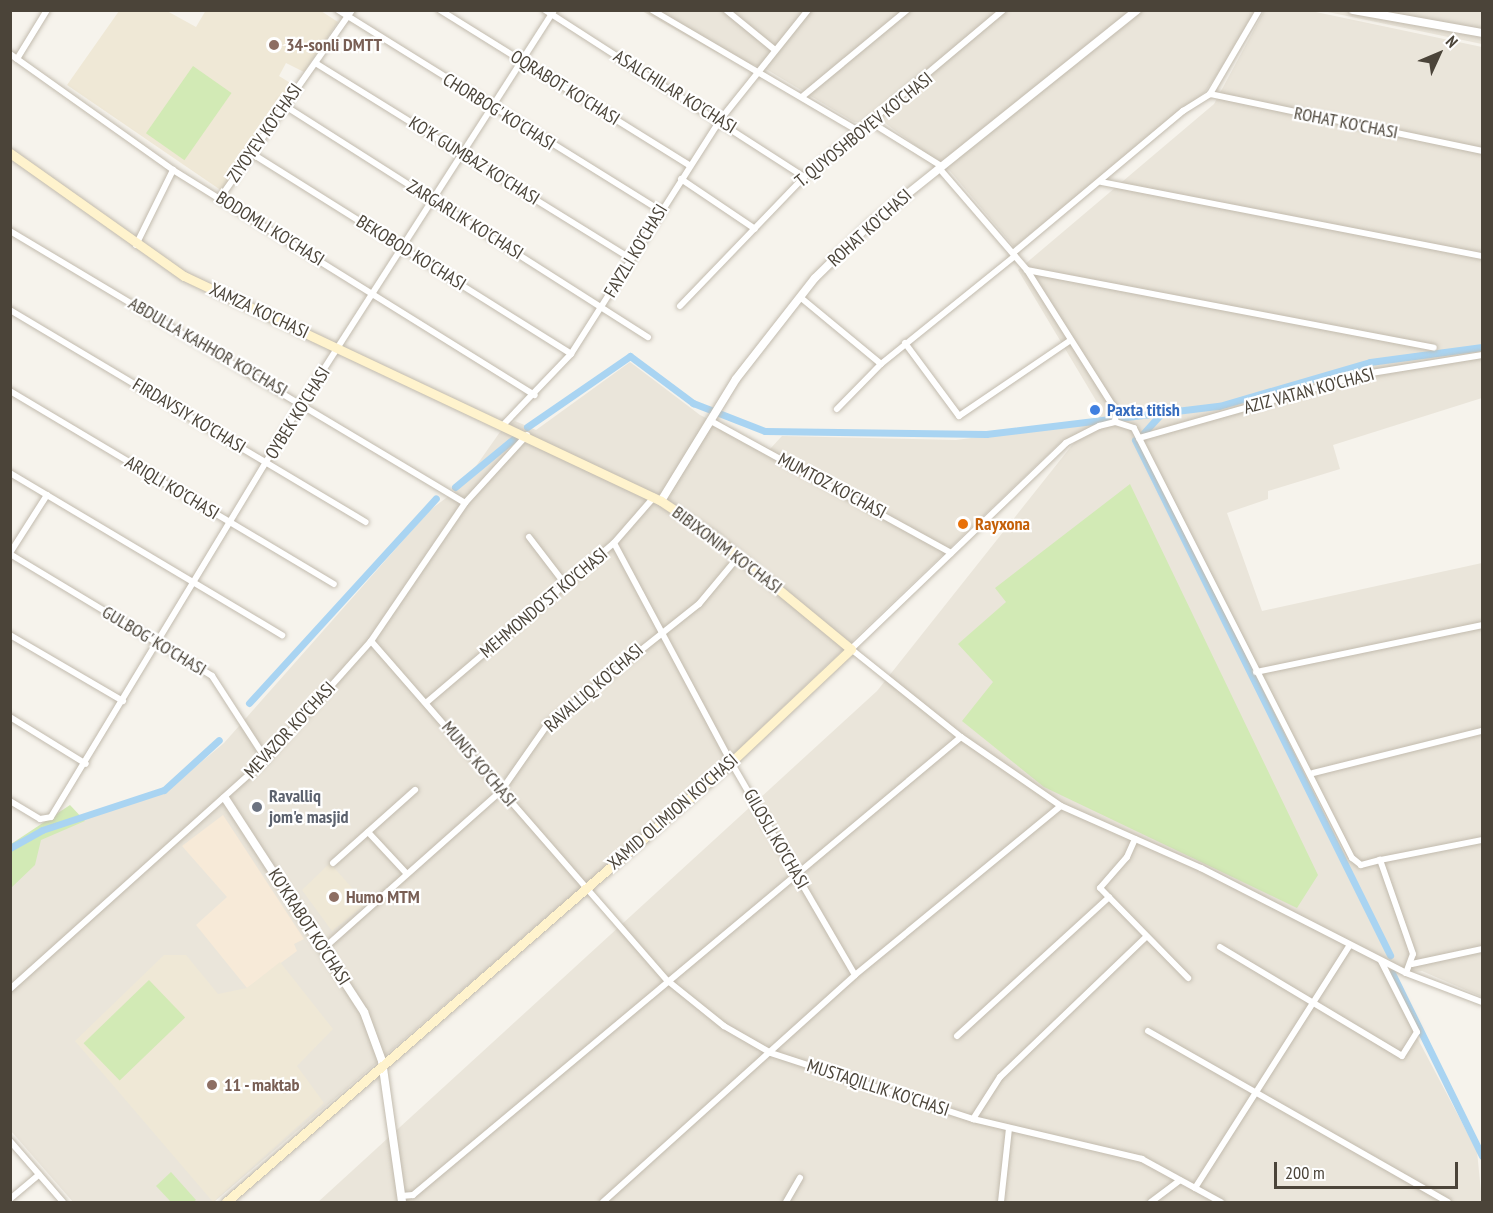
<!DOCTYPE html>
<html>
<head>
<meta charset="utf-8">
<style>
	body { margin:0 }
	#map { position:relative; width:1493px; height:1213px; overflow:hidden; background:#f6f3ec; font-family:"PT Sans Narrow",sans-serif }
	div>[style] { position:absolute }
	[style*='--x'] { left:calc(var(--x)*1px); top:calc(var(--y)*1px); width:calc(var(--w)*1px); rotate:calc(var(--a)*1deg) }
	.residential>* { inset:0; background:#eae5da }
	.commercial>* { inset:0; background:#f7ead8 }
	.education>* { inset:0; background:#efe8d6 }
	.green>* { inset:0; background:#d2eab5; transform-origin:0 0 }
	.canal>* { height:7px; margin:-3.5px; padding:0 3.5px; transform-origin:3.5px; border-radius:3.5px; background:#a9d4f2 }
	.roads { filter:drop-shadow(0 0 2px #c2bbae) drop-shadow(0 0 2px #c2bbae) }
	.minor>* { height:6px; margin:-3px; padding:0 3px; transform-origin:3px; border-radius:3px; background:#fff }
	.tertiary>* { height:8px; margin:-4px; padding:0 4px; transform-origin:4px; border-radius:4px; background:#fff }
	.secondary>* { height:9px; margin:-4.5px; padding:0 4.5px; transform-origin:4.5px; border-radius:4.5px; background:#fff3cd }
	.dots>* { width:16px; height:16px; translate:-50% -50%; box-sizing:border-box; border:3px solid #fff; border-radius:50% }
	span { translate:-50% -50%; white-space:nowrap; text-align:center; line-height:1.15; -webkit-text-stroke:4.5px #fff; paint-order:stroke }
	.education-label { font-size:18px; color:#785e54; font-weight:700 }
	.left { translate:0 -50%; text-align:left }
	.street-label { font-size:18px; color:#4b4439 }
	.shop-label { font-size:18px; color:#366cbe; font-weight:700 }
	.food-label { font-size:18px; color:#c56008; font-weight:700 }
	.worship-label { font-size:18px; color:#5b616d; font-weight:700 }
	.frame { position:absolute; inset:0; border:12px solid #4b4439; pointer-events:none }
	.north { position:absolute; left:1409px; top:24px; width:60px; height:60px; -webkit-text-stroke:4px #fff; paint-order:stroke; rotate:46deg; font-size:16px; font-weight:700; line-height:24px; text-align:center; color:#4b4439 }
	.north::after { content:''; display:block; margin:auto; width:21px; height:27px; background:#4b4439; clip-path:polygon(50% 0,100% 100%,50% 72%,0 100%) }
	.scale { position:absolute; left:1274px; top:1162px; width:184px; height:27px; box-sizing:border-box; border:3px solid #4b4439; border-top:0; padding-left:8px; font-size:18px; line-height:21px; white-space:nowrap; color:#4b4439; -webkit-text-stroke:4px #fff; paint-order:stroke }
</style>
</head>
<body>
<div id="map">
	<div class="residential">
		<i style="clip-path:polygon(642px 11px,1261px 11px,1205px 92px,1014px 247px,950px 171px,885px 123px,854px 122px,766px 69px,717px 53px)"></i>
		<i style="clip-path:polygon(1264px 11px,1311px 11px,1482px 47px,1482px 398px,1333px 445px,1340px 469px,1268px 491px,1268px 499px,1227px 513px,1262px 611px,1482px 563px,1482px 997px,1422px 971px,1384px 975px,1477px 1151px,1482px 1202px,318px 1202px,877px 691px,1084px 430px,1060px 443px,700px 786px,214px 1202px,73px 1202px,11px 1131px,10px 851px,47px 832px,164px 793px,224px 743px,430px 510px,462px 486px,500px 432px,515px 421px,536px 430px,630px 362px,700px 415px,770px 449px,782px 436px,956px 440px,1090px 422px,1101px 409px,1018px 270px,1214px 104px)"></i>
		<i style="clip-path:polygon(1323px 11px,1482px 11px,1482px 44px)"></i>
	</div>
	<div class="commercial">
		<i style="clip-path:polygon(223px 815px,304px 939px,294px 944px,297px 951px,247px 988px,196px 925px,227px 897px,182px 846px)"></i>
	</div>
	<div class="education">
		<i style="clip-path:polygon(206px 10px,321px 11px,338px 22px,304px 72px,286px 63px,279px 76px,292px 84px,222px 191px,67px 85px,119px 11px,167px 11px,196px 27px)"></i>
		<i style="clip-path:polygon(330px 863px,366px 904px,332px 931px,302px 890px)"></i>
		<i style="clip-path:polygon(164px 955px,186px 955px,218px 994px,247px 988px,280px 962px,333px 1029px,297px 1066px,324px 1103px,213px 1202px,75px 1041px)"></i>
	</div>
	<div class="green">
		<i style="left:193px;top:66px;width:47px;height:82px;rotate:35deg"></i>
		<i style="clip-path:polygon(1130px 484px,1318px 875px,1297px 908px,1044px 787px,962px 721px,993px 682px,958px 644px,1006px 602px,995px 588px)"></i>
		<i style="clip-path:polygon(70px 805px,85px 821px,41px 840px,35px 865px,11px 888px,11px 844px)"></i>
		<i style="left:149px;top:980px;width:52px;height:91px;rotate:46deg"></i>
		<i style="clip-path:polygon(171px 1172px,196px 1200px,193px 1202px,171px 1202px,156px 1186px)"></i>
	</div>
	<div class="canal">
		<i style="--x:527;--y:427;--w:125;--a:-34.6"></i>
		<i style="--x:630;--y:356;--w:79;--a:36.7"></i>
		<i style="--x:693;--y:403;--w:77;--a:21.3"></i>
		<i style="--x:765;--y:431;--w:221;--a:0.8"></i>
		<i style="--x:986;--y:434;--w:235;--a:-6.9"></i>
		<i style="--x:1219;--y:406;--w:157;--a:-16.2"></i>
		<i style="--x:1370;--y:362;--w:113;--a:-7.6"></i>
		<i style="--x:1141;--y:436;--w:27;--a:-48"></i>
		<i style="--x:1135;--y:440;--w:575;--a:63.66"></i>
		<i style="--x:455;--y:487;--w:82;--a:-39.5"></i>
		<i style="--x:249;--y:703;--w:277;--a:-47.6"></i>
		<i style="--x:10;--y:848;--w:37;--a:-29"></i>
		<i style="--x:42;--y:830;--w:128;--a:-18.2"></i>
		<i style="--x:164;--y:790;--w:74;--a:-42.3"></i>
		<i style="--x:1392;--y:973;--w:204;--a:63.8"></i>
	</div>
	<div class="roads">
		<div class="minor">
			<i style="--x:338;--y:10;--w:380;--a:31.9"></i>
			<i style="--x:440;--y:10;--w:293;--a:31.9"></i>
			<i style="--x:545;--y:10;--w:308;--a:32.8"></i>
			<i style="--x:652;--y:10;--w:239;--a:30.4"></i>
			<i style="--x:726;--y:10;--w:63;--a:39.2"></i>
			<i style="--x:10;--y:54;--w:200;--a:35.4"></i>
			<i style="--x:173;--y:170;--w:426;--a:31.9"></i>
			<i style="--x:17;--y:59;--w:57;--a:-58.5"></i>
			<i style="--x:317;--y:64;--w:370;--a:31.8"></i>
			<i style="--x:1210;--y:94;--w:278;--a:11.8"></i>
			<i style="--x:803;--y:96;--w:135;--a:-39.6"></i>
			<i style="--x:282;--y:104;--w:434;--a:32.5"></i>
			<i style="--x:872;--y:123;--w:81;--a:31.9"></i>
			<i style="--x:251;--y:153;--w:378;--a:32.1"></i>
			<i style="--x:939;--y:168;--w:135;--a:49.2"></i>
			<i style="--x:1027;--y:270;--w:167;--a:57.7"></i>
			<i style="--x:1116;--y:411;--w:11;--a:95"></i>
			<i style="--x:681;--y:179;--w:89;--a:34"></i>
			<i style="--x:1101;--y:182;--w:388;--a:11"></i>
			<i style="--x:220;--y:198;--w:230;--a:-54.9"></i>
			<i style="--x:10;--y:231;--w:530;--a:30.87"></i>
			<i style="--x:136;--y:245;--w:84;--a:-63.7"></i>
			<i style="--x:1013;--y:253;--w:222;--a:-39.9"></i>
			<i style="--x:1183;--y:111;--w:32;--a:-32"></i>
			<i style="--x:1210;--y:94;--w:97;--a:-59.7"></i>
			<i style="--x:1027;--y:270;--w:414;--a:10.8"></i>
			<i style="--x:800;--y:297;--w:105;--a:39.6"></i>
			<i style="--x:881;--y:364;--w:63;--a:134.4"></i>
			<i style="--x:680;--y:306;--w:179;--a:-46.1"></i>
			<i style="--x:804;--y:177;--w:260;--a:-40"></i>
			<i style="--x:10;--y:310;--w:414;--a:30.8"></i>
			<i style="--x:905;--y:343;--w:91;--a:53.5"></i>
			<i style="--x:959;--y:416;--w:135;--a:-34.2"></i>
			<i style="--x:881;--y:364;--w:172;--a:-38.9"></i>
			<i style="--x:10;--y:391;--w:377;--a:30.8"></i>
			<i style="--x:711;--y:421;--w:274;--a:28.8"></i>
			<i style="--x:505;--y:423;--w:95;--a:-46.3"></i>
			<i style="--x:571;--y:354;--w:277;--a:-57.5"></i>
			<i style="--x:720;--y:120;--w:141;--a:-51.3"></i>
			<i style="--x:1139;--y:438;--w:235;--a:-15.8"></i>
			<i style="--x:1365;--y:374;--w:119;--a:-9.2"></i>
			<i style="--x:10;--y:473;--w:317;--a:30.8"></i>
			<i style="--x:529;--y:537;--w:59;--a:52.5"></i>
			<i style="--x:614;--y:543;--w:248;--a:61.9"></i>
			<i style="--x:731;--y:762;--w:246;--a:59.8"></i>
			<i style="--x:10;--y:553;--w:69;--a:-57.5"></i>
			<i style="--x:10;--y:554;--w:236;--a:31.1"></i>
			<i style="--x:212;--y:676;--w:99;--a:57"></i>
			<i style="--x:10;--y:635;--w:131;--a:30.3"></i>
			<i style="--x:371;--y:641;--w:451;--a:48.9"></i>
			<i style="--x:668;--y:981;--w:72;--a:38.8"></i>
			<i style="--x:724;--y:1026;--w:54;--a:29.9"></i>
			<i style="--x:771;--y:1053;--w:213;--a:18.1"></i>
			<i style="--x:973;--y:1119;--w:174;--a:13.3"></i>
			<i style="--x:1142;--y:1159;--w:90;--a:28.6"></i>
			<i style="--x:1256;--y:672;--w:231;--a:-11.7"></i>
			<i style="--x:427;--y:702;--w:245;--a:-40.4"></i>
			<i style="--x:614;--y:543;--w:61;--a:-49"></i>
			<i style="--x:10;--y:717;--w:89;--a:31.7"></i>
			<i style="--x:1313;--y:773;--w:174;--a:-14"></i>
			<i style="--x:10;--y:801;--w:35;--a:31"></i>
			<i style="--x:40;--y:819;--w:11;--a:-10"></i>
			<i style="--x:51;--y:817;--w:484;--a:-58.8"></i>
			<i style="--x:302;--y:403;--w:467;--a:-57.3"></i>
			<i style="--x:368;--y:832;--w:57;--a:47.1"></i>
			<i style="--x:1135;--y:839;--w:20;--a:114"></i>
			<i style="--x:1127;--y:857;--w:41;--a:131.1"></i>
			<i style="--x:1100;--y:888;--w:126;--a:45.6"></i>
			<i style="--x:1380;--y:860;--w:104;--a:-11.1"></i>
			<i style="--x:333;--y:863;--w:110;--a:-41.7"></i>
			<i style="--x:1220;--y:947;--w:212;--a:30.9"></i>
			<i style="--x:1402;--y:1056;--w:28;--a:-58"></i>
			<i style="--x:1417;--y:1032;--w:80;--a:-116.9"></i>
			<i style="--x:323;--y:949;--w:238;--a:-41.6"></i>
			<i style="--x:501;--y:791;--w:82;--a:-55"></i>
			<i style="--x:548;--y:724;--w:193;--a:-38.5"></i>
			<i style="--x:699;--y:604;--w:62;--a:-50.2"></i>
			<i style="--x:1412;--y:964;--w:72;--a:-12.1"></i>
			<i style="--x:1406;--y:973;--w:20;--a:-70"></i>
			<i style="--x:1413;--y:954;--w:100;--a:-109.3"></i>
			<i style="--x:1380;--y:860;--w:20;--a:165"></i>
			<i style="--x:1361;--y:865;--w:11;--a:-142"></i>
			<i style="--x:1352;--y:858;--w:482;--a:-116.9"></i>
			<i style="--x:1134;--y:428;--w:20;--a:-162"></i>
			<i style="--x:1115;--y:422;--w:16;--a:166"></i>
			<i style="--x:1099;--y:426;--w:37;--a:153"></i>
			<i style="--x:1066;--y:443;--w:298;--a:136.2"></i>
			<i style="--x:851;--y:649;--w:141;--a:38.7"></i>
			<i style="--x:961;--y:737;--w:121;--a:34.6"></i>
			<i style="--x:1061;--y:806;--w:153;--a:23.9"></i>
			<i style="--x:1201;--y:868;--w:230;--a:27.1"></i>
			<i style="--x:1406;--y:973;--w:81;--a:20.9"></i>
			<i style="--x:10;--y:989;--w:344;--a:-41.9"></i>
			<i style="--x:266;--y:759;--w:158;--a:-48.3"></i>
			<i style="--x:371;--y:641;--w:167;--a:-55.7"></i>
			<i style="--x:465;--y:503;--w:92;--a:-47.6"></i>
			<i style="--x:1148;--y:1031;--w:345;--a:29.7"></i>
			<i style="--x:957;--y:1036;--w:206;--a:-42.4"></i>
			<i style="--x:973;--y:1119;--w:50;--a:-57.3"></i>
			<i style="--x:1000;--y:1077;--w:202;--a:-43.8"></i>
			<i style="--x:10;--y:1141;--w:81;--a:49"></i>
			<i style="--x:1195;--y:1188;--w:288;--a:-57.5"></i>
			<i style="--x:401;--y:1196;--w:12;--a:-5"></i>
			<i style="--x:413;--y:1195;--w:714;--a:-39.89"></i>
			<i style="--x:10;--y:1199;--w:38;--a:-40"></i>
			<i style="--x:603;--y:1202;--w:339;--a:-42"></i>
			<i style="--x:855;--y:975;--w:266;--a:-39.4"></i>
			<i style="--x:786;--y:1202;--w:28;--a:-60"></i>
			<i style="--x:1001;--y:1202;--w:74;--a:-83.8"></i>
			<i style="--x:1151;--y:1202;--w:36;--a:-37"></i>
		</div>
		<div class="tertiary">
			<i style="--x:1353;--y:10;--w:131;--a:10.1"></i>
			<i style="--x:661;--y:501;--w:143;--a:-58.4"></i>
			<i style="--x:736;--y:379;--w:128;--a:-52"></i>
			<i style="--x:815;--y:278;--w:77;--a:-44.5"></i>
			<i style="--x:870;--y:224;--w:342;--a:-38.7"></i>
			<i style="--x:225;--y:798;--w:255;--a:57"></i>
			<i style="--x:364;--y:1012;--w:52;--a:69.8"></i>
			<i style="--x:382;--y:1061;--w:142;--a:81.9"></i>
		</div>
		<div class="secondary">
			<i style="--x:10;--y:153;--w:213;--a:35.3"></i>
			<i style="--x:184;--y:276;--w:527;--a:25.25"></i>
			<i style="--x:661;--y:501;--w:65;--a:33.7"></i>
			<i style="--x:715;--y:537;--w:176;--a:39.5"></i>
			<i style="--x:851;--y:649;--w:165;--a:136.7"></i>
			<i style="--x:731;--y:762;--w:670;--a:138.93"></i>
		</div>
	</div>
	<div class="dots">
		<i style="left:274px;top:45px;background:#8d6e63"></i>
		<i style="left:1095px;top:410px;background:#3f7fe0"></i>
		<i style="left:963px;top:524px;background:#e8710a"></i>
		<i style="left:257px;top:807px;background:#6b7280"></i>
		<i style="left:334px;top:897px;background:#8d6e63"></i>
		<i style="left:212px;top:1085px;background:#8d6e63"></i>
	</div>
	<div class="education-label">
		<span class="left" style="left:286px;top:45px">34-sonli DMTT</span>
		<span class="left" style="left:346px;top:897px">Humo MTM</span>
		<span class="left" style="left:224px;top:1085px">11 - maktab</span>
	</div>
	<div class="street-label">
		<span style="left:565px;top:88px;rotate:32deg">OQRABOT KO'CHASI</span>
		<span style="left:675px;top:92px;rotate:32deg">ASALCHILAR KO'CHASI</span>
		<span style="left:499px;top:112px;rotate:32deg">CHORBOG' KO'CHASI</span>
		<span style="left:1346px;top:123px;rotate:11deg">ROHAT KO'CHASI</span>
		<span style="left:864px;top:130px;rotate:-39deg">T. QUYOSHBOYEV KO'CHASI</span>
		<span style="left:265px;top:133px;rotate:-55deg">ZIYOYEV KO'CHASI</span>
		<span style="left:474px;top:161px;rotate:32deg">KO'K GUMBAZ KO'CHASI</span>
		<span style="left:465px;top:220px;rotate:32deg">ZARGARLIK KO'CHASI</span>
		<span style="left:870px;top:228px;rotate:-42deg">ROHAT KO'CHASI</span>
		<span style="left:270px;top:229px;rotate:32deg">BODOMLI KO'CHASI</span>
		<span style="left:636px;top:251px;rotate:-59deg">FAYZLI KO'CHASI</span>
		<span style="left:411px;top:253px;rotate:32deg">BEKOBOD KO'CHASI</span>
		<span style="left:259px;top:311px;rotate:25deg">XAMZA KO'CHASI</span>
		<span style="left:208px;top:347px;rotate:30deg">ABDULLA KAHHOR KO'CHASI</span>
		<span style="left:1309px;top:391px;rotate:-15deg">AZIZ VATAN KO'CHASI</span>
		<span style="left:298px;top:413px;rotate:-58deg">OYBEK KO'CHASI</span>
		<span style="left:189px;top:416px;rotate:31deg">FIRDAVSIY KO'CHASI</span>
		<span style="left:832px;top:486px;rotate:28deg">MUMTOZ KO'CHASI</span>
		<span style="left:172px;top:488px;rotate:31deg">ARIQLI KO'CHASI</span>
		<span style="left:727px;top:550px;rotate:37deg">BIBIXONIM KO'CHASI</span>
		<span style="left:544px;top:603px;rotate:-40deg">MEHMONDO'ST KO'CHASI</span>
		<span style="left:154px;top:641px;rotate:31deg">GULBOG' KO'CHASI</span>
		<span style="left:594px;top:688px;rotate:-41deg">RAVALLIQ KO'CHASI</span>
		<span style="left:290px;top:730px;rotate:-47deg">MEVAZOR KO'CHASI</span>
		<span style="left:479px;top:764px;rotate:50deg">MUNIS KO'CHASI</span>
		<span style="left:673px;top:812px;rotate:-41deg">XAMID OLIMJON KO'CHASI</span>
		<span style="left:776px;top:839px;rotate:60deg">GILOSLI KO'CHASI</span>
		<span style="left:309px;top:927px;rotate:57deg">KO'KRABOT KO'CHASI</span>
		<span style="left:878px;top:1088px;rotate:18deg">MUSTAQILLIK KO'CHASI</span>
	</div>
	<div class="shop-label">
		<span class="left" style="left:1107px;top:410px">Paxta titish</span>
	</div>
	<div class="food-label">
		<span class="left" style="left:975px;top:524px">Rayxona</span>
	</div>
	<div class="worship-label">
		<span class="left" style="left:269px;top:807px">Ravalliq<br>jom'e masjid</span>
	</div>
	<div class="frame"></div>
	<div class="north">N</div>
	<div class="scale">200 m</div>
</div>
</body>
</html>
